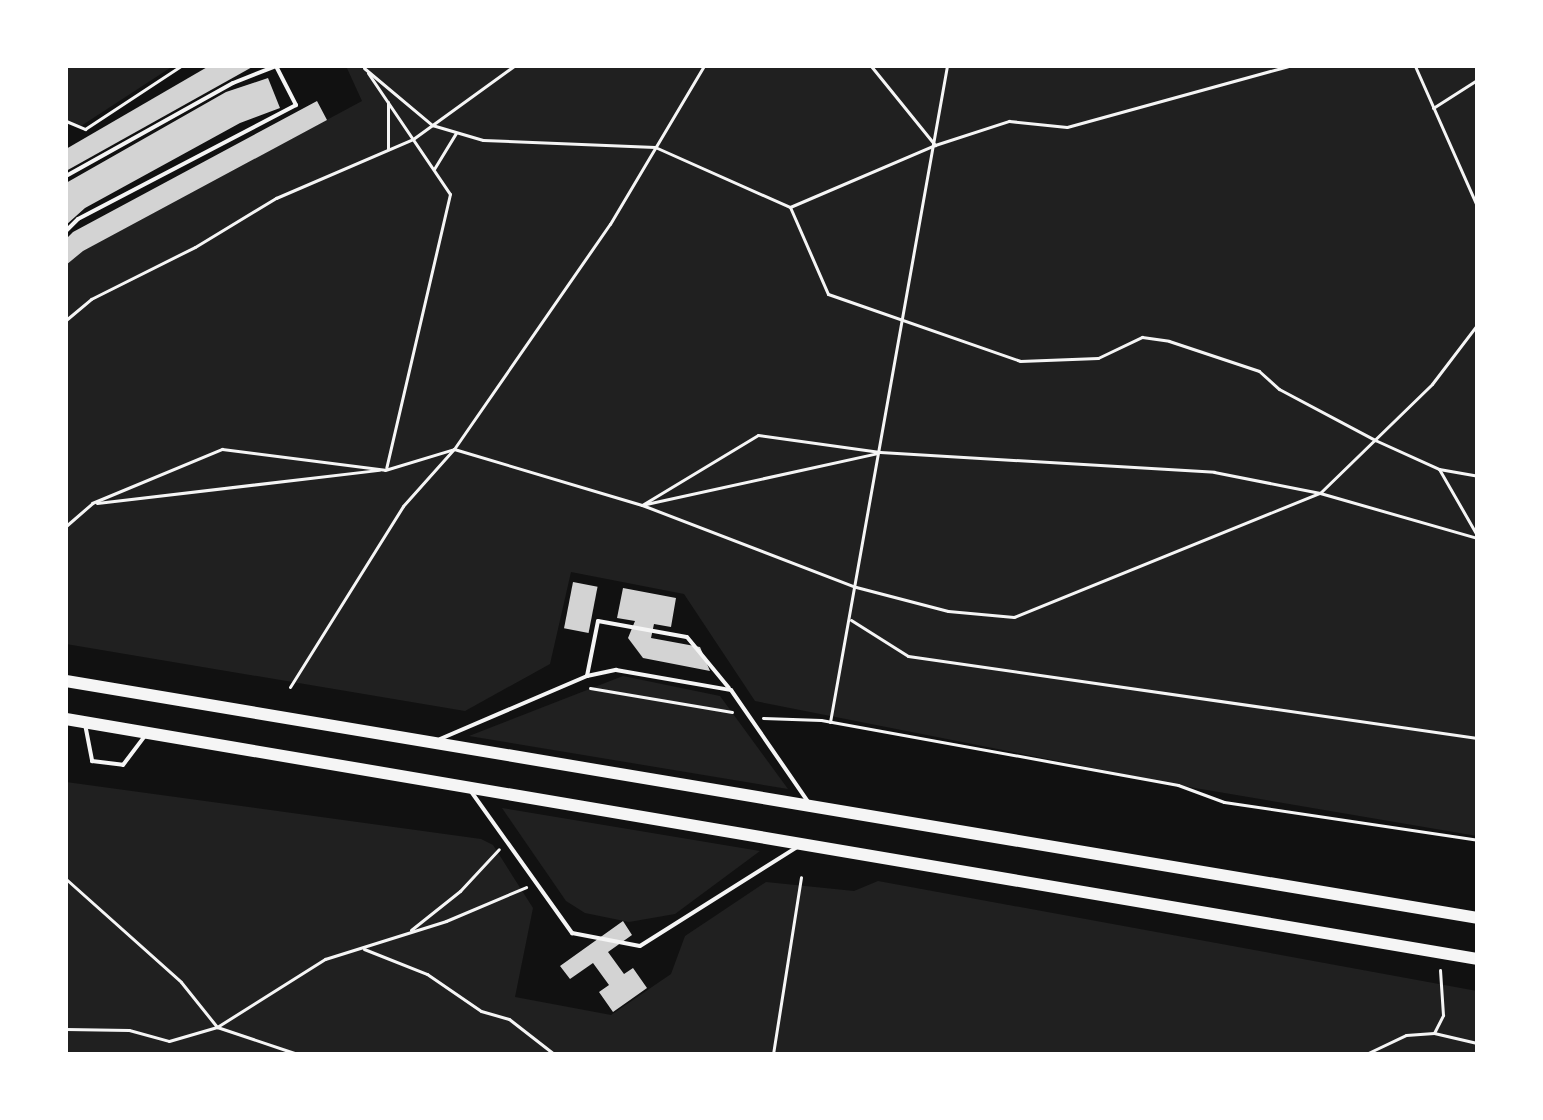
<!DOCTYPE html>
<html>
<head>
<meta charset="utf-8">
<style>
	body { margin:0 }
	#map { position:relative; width:1543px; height:1120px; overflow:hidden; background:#111; font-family:"Source Sans 3",sans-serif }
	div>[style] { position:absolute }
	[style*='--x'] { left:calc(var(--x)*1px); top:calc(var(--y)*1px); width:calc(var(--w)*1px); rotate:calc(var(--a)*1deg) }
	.green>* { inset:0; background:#202020 }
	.building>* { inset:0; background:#d3d3d3; transform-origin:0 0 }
	.path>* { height:3px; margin:-1.5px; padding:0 1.5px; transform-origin:1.5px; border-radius:1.5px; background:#f5f5f5 }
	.service>* { height:4px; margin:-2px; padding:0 2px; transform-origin:2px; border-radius:2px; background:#f5f5f5 }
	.primary>* { height:12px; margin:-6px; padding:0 6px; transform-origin:6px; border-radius:6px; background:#f5f5f5 }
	span { translate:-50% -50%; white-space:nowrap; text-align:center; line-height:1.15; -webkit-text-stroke:6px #fff; paint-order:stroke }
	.frame { position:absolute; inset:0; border:68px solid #fff; pointer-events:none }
</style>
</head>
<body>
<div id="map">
	<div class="green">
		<i style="clip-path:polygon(66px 66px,173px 66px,81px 126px,66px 123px)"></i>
		<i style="clip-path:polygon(346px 66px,1477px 66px,1477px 836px,1189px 787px,755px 701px,684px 594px,571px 572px,550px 664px,465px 711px,66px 644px,66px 260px,362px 101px)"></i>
		<i style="clip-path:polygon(623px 676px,720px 696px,788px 789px,469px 736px)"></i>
		<i style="clip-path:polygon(66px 782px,481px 839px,493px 845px,533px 908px,515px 997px,611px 1015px,671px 974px,685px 936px,766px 882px,854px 891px,878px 881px,1477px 991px,1477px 1054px,66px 1054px)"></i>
		<i style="clip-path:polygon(502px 808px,760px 851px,675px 914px,629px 922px,585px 913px,566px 901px)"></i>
	</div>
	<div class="building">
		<i style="clip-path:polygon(209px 66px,254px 66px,66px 171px,66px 149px)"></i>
		<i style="clip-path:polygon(268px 78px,280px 108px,240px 123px,85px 208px,66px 225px,66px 183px,226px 92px)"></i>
		<i style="clip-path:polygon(317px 101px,327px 120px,83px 251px,66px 265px,66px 239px,73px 232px)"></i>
		<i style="left:573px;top:582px;width:25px;height:47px;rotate:11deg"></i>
		<i style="clip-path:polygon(623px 588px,676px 598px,671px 627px,654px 624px,651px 638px,700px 647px,710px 671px,643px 658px,628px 638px,635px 621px,617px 618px)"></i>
		<i style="clip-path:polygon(623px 921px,632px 935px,608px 952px,624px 974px,633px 968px,647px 988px,613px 1012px,599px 992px,609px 985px,593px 963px,570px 979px,560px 966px)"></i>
	</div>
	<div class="path">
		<i style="--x:871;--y:66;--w:102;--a:51"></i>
		<i style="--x:1415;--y:66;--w:153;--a:66.1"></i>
		<i style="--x:364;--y:68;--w:89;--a:40"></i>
		<i style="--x:432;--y:125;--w:53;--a:16.4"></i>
		<i style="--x:483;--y:140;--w:172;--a:2.3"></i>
		<i style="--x:655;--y:147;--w:148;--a:24"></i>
		<i style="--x:790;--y:207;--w:95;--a:66.4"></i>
		<i style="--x:828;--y:294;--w:203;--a:19.2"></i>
		<i style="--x:1020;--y:361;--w:78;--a:-2.2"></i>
		<i style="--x:1098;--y:358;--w:49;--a:-25.5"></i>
		<i style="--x:1142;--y:337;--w:27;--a:8"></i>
		<i style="--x:1169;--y:341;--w:95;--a:18.4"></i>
		<i style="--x:1259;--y:371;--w:27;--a:42"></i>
		<i style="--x:1279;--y:389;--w:109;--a:28"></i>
		<i style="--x:1375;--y:440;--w:70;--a:24.4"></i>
		<i style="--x:1439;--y:469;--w:39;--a:10"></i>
		<i style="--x:368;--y:73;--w:146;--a:55.9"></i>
		<i style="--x:450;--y:194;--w:281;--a:103.1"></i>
		<i style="--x:1433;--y:108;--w:52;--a:-32.5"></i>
		<i style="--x:66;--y:121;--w:21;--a:23"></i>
		<i style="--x:85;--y:129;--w:115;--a:-33.3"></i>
		<i style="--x:388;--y:149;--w:47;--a:-90"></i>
		<i style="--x:434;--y:169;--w:42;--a:-58.6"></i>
		<i style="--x:790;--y:207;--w:158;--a:-23.2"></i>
		<i style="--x:935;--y:145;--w:78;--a:-18"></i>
		<i style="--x:1009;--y:121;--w:58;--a:5.9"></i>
		<i style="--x:1067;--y:127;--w:229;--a:-15.4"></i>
		<i style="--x:66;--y:320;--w:33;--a:-40"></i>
		<i style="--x:91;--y:299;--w:116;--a:-26.6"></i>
		<i style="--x:195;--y:247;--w:95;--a:-31.2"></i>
		<i style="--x:276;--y:198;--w:149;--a:-23.3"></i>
		<i style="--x:413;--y:139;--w:125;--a:-35.9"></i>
		<i style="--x:1439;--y:469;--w:76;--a:60.1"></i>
		<i style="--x:97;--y:503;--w:284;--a:-6.7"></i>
		<i style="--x:646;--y:504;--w:237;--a:-12.4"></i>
		<i style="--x:642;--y:505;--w:135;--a:-31.1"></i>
		<i style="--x:758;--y:435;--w:123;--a:7.9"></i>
		<i style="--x:880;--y:452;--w:335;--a:3.4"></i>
		<i style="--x:1214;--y:472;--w:108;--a:11.2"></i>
		<i style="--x:1320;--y:493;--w:163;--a:16"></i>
		<i style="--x:66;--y:526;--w:35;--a:-41"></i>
		<i style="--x:92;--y:503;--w:141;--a:-22.6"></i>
		<i style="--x:222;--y:449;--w:164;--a:7.3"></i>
		<i style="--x:385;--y:470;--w:72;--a:-16.9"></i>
		<i style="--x:454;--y:449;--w:196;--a:16.6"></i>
		<i style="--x:642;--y:505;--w:229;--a:21"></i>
		<i style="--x:856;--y:587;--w:95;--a:14.6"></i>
		<i style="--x:948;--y:611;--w:66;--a:5.2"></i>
		<i style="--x:1014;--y:617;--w:330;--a:-22.1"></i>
		<i style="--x:1320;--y:493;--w:156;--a:-44.2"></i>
		<i style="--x:1432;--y:384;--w:74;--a:-52.7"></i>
		<i style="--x:851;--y:620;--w:67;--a:32.3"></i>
		<i style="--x:908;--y:656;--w:575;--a:8.2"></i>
		<i style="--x:290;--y:687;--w:213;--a:-58"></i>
		<i style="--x:403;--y:506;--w:76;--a:-48.2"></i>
		<i style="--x:454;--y:449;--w:274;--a:-55.3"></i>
		<i style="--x:610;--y:224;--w:184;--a:-59.3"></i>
		<i style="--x:590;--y:688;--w:144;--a:9.6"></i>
		<i style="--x:763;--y:718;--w:58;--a:2"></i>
		<i style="--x:821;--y:720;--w:363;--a:10.3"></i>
		<i style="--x:1178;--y:785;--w:49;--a:20.3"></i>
		<i style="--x:1224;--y:802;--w:256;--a:8.5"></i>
		<i style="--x:830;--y:722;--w:666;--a:-79.89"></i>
		<i style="--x:66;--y:879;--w:154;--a:41.8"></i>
		<i style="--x:181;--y:982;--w:58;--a:51.3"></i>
		<i style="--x:217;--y:1027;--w:84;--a:18.6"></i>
		<i style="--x:411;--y:930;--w:63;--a:-38.5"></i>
		<i style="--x:460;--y:891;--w:57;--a:-47.1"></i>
		<i style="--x:364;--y:949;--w:68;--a:21.6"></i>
		<i style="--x:427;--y:974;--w:65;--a:34.4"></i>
		<i style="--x:481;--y:1011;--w:29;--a:16"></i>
		<i style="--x:509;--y:1019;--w:57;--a:37.9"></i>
		<i style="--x:66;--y:1029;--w:63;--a:0.9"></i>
		<i style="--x:129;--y:1030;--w:41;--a:15.4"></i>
		<i style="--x:169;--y:1041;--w:50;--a:-16.3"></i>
		<i style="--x:217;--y:1027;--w:128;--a:-32.2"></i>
		<i style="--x:325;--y:959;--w:127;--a:-17.4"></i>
		<i style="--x:446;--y:921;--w:87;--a:-23"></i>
		<i style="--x:1434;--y:1033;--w:44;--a:13.1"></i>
		<i style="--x:773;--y:1054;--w:179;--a:-81"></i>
		<i style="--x:1366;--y:1054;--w:44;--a:-25.4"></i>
		<i style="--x:1406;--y:1035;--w:28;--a:-4"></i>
		<i style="--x:1434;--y:1033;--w:20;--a:-63"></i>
		<i style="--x:1443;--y:1015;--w:45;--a:-93.8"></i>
	</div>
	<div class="service">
		<i style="--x:66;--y:176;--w:191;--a:-29.1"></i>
		<i style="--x:233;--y:83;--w:46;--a:-21.6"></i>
		<i style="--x:276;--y:66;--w:44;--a:62.9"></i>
		<i style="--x:296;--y:105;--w:246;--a:152.4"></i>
		<i style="--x:78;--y:219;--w:17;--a:135"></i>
		<i style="--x:587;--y:676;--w:56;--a:-78.7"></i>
		<i style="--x:598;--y:621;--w:90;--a:10.2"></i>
		<i style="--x:687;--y:637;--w:66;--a:50.5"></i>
		<i style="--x:85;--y:724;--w:38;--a:79"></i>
		<i style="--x:92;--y:761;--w:31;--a:7"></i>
		<i style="--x:123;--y:765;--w:38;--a:-53"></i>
		<i style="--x:440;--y:739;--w:160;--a:-23.2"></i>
		<i style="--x:587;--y:676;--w:30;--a:-12"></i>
		<i style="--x:616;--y:670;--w:117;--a:9.9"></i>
		<i style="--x:731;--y:690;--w:137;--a:55.4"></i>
		<i style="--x:470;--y:790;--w:176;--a:54.5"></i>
		<i style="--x:572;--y:933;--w:69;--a:10.8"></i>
		<i style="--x:640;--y:946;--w:186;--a:-32.2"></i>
	</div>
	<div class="primary">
		<i style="--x:66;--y:681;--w:1431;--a:9.53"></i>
		<i style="--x:66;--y:719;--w:1431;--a:9.65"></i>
	</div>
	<div class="frame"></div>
</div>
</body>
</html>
